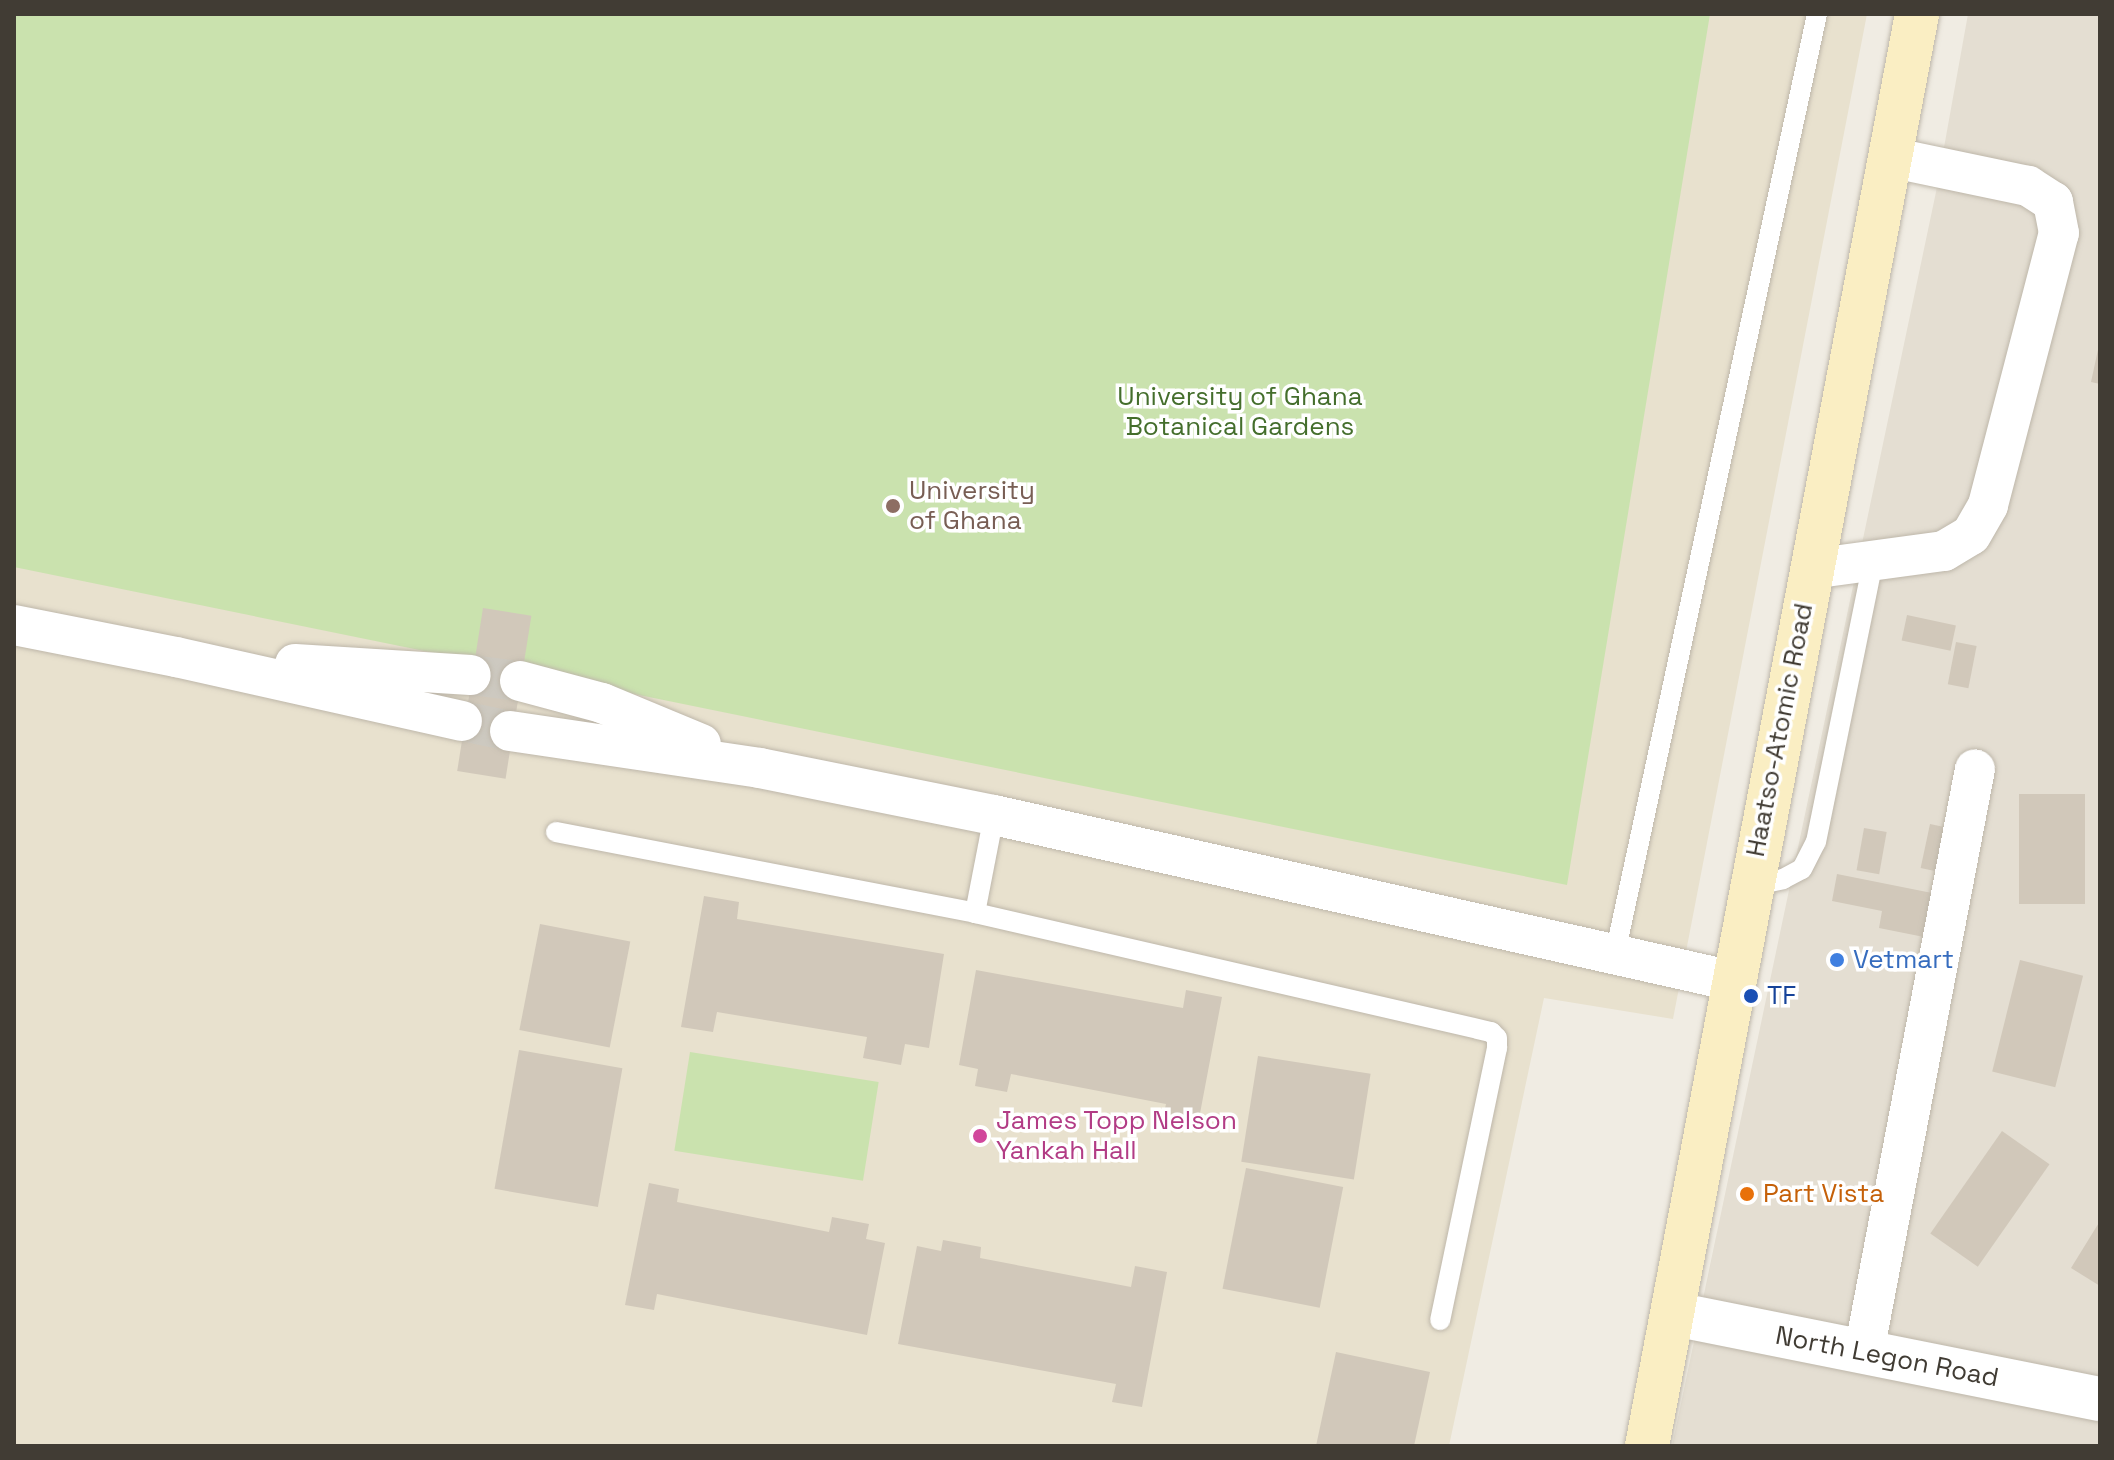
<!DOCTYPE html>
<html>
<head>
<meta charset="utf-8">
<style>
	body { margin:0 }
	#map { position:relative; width:2114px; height:1460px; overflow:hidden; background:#f0ece3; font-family:"Space Grotesk",sans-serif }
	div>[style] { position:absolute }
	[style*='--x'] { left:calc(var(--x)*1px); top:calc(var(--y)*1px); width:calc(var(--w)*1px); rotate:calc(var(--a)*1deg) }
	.residential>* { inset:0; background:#e4ded2 }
	.education>* { inset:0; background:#e8e1ce }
	.green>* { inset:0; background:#cae2ae; transform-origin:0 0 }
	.building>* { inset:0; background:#d1c8ba; transform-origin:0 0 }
	.minor-tunnel>* { height:40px; margin-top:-20px; transform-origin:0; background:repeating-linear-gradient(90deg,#cdc9c0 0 40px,transparent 0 60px) }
	.roads { filter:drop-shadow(0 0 2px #beb7aa) drop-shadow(0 0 2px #beb7aa) }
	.service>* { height:20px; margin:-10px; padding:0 10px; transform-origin:10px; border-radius:10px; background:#fff }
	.minor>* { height:40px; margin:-20px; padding:0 20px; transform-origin:20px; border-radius:20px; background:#fff }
	.tertiary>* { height:44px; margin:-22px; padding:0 22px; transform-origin:22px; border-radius:22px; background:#fff }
	.secondary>* { height:44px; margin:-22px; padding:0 22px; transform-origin:22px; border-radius:22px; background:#faeec3 }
	.dots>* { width:22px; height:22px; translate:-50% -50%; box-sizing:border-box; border:4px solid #fff; border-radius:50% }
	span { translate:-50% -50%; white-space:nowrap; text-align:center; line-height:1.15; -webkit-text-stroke:7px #fff; paint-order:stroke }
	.park-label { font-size:26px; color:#446e2c }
	.education-label { font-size:26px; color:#785e54 }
	.left { translate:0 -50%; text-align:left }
	.street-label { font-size:26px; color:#413c34 }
	.shop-label { font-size:26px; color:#366cbe }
	.transit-label { font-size:26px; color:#164399 }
	.hotel-label { font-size:26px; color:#b23c85 }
	.food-label { font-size:26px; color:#c56008 }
	.frame { position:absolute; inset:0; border:16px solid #413c34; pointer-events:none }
</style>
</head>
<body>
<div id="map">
	<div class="residential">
		<i style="clip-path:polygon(1968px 14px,2100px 14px,2100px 1446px,1672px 1446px,1936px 192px)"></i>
	</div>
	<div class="education">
		<i style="clip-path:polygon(14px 14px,1867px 14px,1673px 1019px,1544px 998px,1449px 1446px,14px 1446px)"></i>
	</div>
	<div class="green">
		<i style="clip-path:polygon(14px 14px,1710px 14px,1567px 885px,14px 567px)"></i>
		<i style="left:690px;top:1052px;width:191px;height:100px;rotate:9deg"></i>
	</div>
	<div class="building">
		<i style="clip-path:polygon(2099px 345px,2100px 345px,2100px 384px,2091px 382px)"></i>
		<i style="left:483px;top:608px;width:49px;height:165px;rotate:9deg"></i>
		<i style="left:1907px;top:615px;width:50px;height:26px;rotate:12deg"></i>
		<i style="left:1956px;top:642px;width:21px;height:43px;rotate:11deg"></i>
		<i style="left:2019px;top:794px;width:66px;height:110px"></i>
		<i style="left:1930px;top:824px;width:24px;height:45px;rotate:12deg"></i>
		<i style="left:1864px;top:828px;width:23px;height:43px;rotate:10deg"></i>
		<i style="clip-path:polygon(1837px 874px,1932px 893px,1924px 937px,1879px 928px,1882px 911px,1832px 901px)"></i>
		<i style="clip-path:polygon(704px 896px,739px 902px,737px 919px,944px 954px,929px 1048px,905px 1044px,901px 1065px,863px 1058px,867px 1037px,717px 1012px,713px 1032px,681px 1027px)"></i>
		<i style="left:540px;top:924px;width:92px;height:108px;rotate:11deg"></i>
		<i style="left:2020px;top:960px;width:65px;height:115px;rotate:14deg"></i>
		<i style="clip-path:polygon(976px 970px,1183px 1008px,1186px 990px,1222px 997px,1198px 1124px,1163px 1118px,1166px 1104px,1011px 1074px,1007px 1092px,975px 1086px,978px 1069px,959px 1065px)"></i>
		<i style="left:519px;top:1050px;width:105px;height:141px;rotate:10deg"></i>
		<i style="left:1258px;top:1056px;width:114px;height:107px;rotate:9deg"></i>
		<i style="left:2002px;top:1131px;width:58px;height:125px;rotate:35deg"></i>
		<i style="left:1246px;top:1168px;width:99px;height:123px;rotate:11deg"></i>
		<i style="clip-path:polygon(649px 1183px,679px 1189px,677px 1202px,829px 1232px,832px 1217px,869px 1224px,866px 1239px,885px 1243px,867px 1335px,657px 1294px,654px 1310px,625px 1305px)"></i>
		<i style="clip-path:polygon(2100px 1221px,2100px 1286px,2071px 1268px)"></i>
		<i style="clip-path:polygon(943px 1240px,981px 1247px,980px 1258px,1131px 1287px,1135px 1266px,1167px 1272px,1142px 1407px,1112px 1402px,1116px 1384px,898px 1344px,917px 1246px,941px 1251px)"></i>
		<i style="clip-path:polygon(1336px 1352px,1430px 1372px,1414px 1446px,1316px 1446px)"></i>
	</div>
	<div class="minor-tunnel">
		<i style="--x:471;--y:675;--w:49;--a:7"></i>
		<i style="--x:462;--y:721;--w:49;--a:11.8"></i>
	</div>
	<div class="roads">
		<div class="service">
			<i style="--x:556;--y:832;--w:427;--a:10.9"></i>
			<i style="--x:975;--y:913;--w:530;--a:12.99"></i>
			<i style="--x:1491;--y:1032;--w:8;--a:45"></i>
			<i style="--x:1497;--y:1038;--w:10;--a:90"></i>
			<i style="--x:1497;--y:1048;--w:278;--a:101.8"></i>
			<i style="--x:1751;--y:886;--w:33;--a:-12"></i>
			<i style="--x:1783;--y:879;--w:21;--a:-28"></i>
			<i style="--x:1802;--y:869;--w:30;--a:-63"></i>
			<i style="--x:1816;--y:842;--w:287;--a:-78.5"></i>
			<i style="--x:975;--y:913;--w:100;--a:-79"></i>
			<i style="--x:1615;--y:954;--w:961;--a:-77.87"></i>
		</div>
		<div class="minor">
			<i style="--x:1811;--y:569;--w:134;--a:-7.7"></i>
			<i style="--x:1944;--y:551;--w:31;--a:-31"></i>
			<i style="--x:1971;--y:535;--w:34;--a:-60"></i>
			<i style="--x:1988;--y:505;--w:281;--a:-75.4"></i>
			<i style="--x:2059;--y:233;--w:32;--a:-101"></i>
			<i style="--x:2053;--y:202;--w:30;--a:-147"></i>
			<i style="--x:2028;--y:186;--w:142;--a:-168.2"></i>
			<i style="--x:14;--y:625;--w:165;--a:11.2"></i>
			<i style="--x:176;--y:657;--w:293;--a:12.6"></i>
			<i style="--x:295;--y:664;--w:176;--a:3.6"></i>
			<i style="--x:520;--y:681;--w:85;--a:15"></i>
			<i style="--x:602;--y:703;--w:107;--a:22.5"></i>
			<i style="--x:510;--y:731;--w:253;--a:8.4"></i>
			<i style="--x:760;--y:768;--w:239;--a:11.4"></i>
			<i style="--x:994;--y:815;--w:757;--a:12.66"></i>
			<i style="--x:1864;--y:1352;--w:593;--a:-79.22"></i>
		</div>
		<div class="tertiary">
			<i style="--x:1674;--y:1314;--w:434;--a:11.3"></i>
		</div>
		<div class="secondary">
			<i style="--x:1647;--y:1446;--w:1457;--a:-79.32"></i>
		</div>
	</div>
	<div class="dots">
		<i style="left:893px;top:506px;background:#8d6e63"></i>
		<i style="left:1837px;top:960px;background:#3f7fe0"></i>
		<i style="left:1751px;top:996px;background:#1a4fb4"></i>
		<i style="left:980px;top:1136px;background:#d1479c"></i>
		<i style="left:1747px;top:1194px;background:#e8710a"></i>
	</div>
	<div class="park-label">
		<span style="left:1240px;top:412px">University of Ghana<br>Botanical Gardens</span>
	</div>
	<div class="education-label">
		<span class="left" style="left:909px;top:506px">University<br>of Ghana</span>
	</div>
	<div class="street-label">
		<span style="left:1780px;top:730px;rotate:-79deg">Haatso-Atomic Road</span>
		<span style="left:1887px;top:1357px;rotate:11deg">North Legon Road</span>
	</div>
	<div class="shop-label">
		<span class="left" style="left:1853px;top:960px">Vetmart</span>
	</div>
	<div class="transit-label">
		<span class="left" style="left:1767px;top:996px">TF</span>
	</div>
	<div class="hotel-label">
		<span class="left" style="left:996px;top:1136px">James Topp Nelson<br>Yankah Hall</span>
	</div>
	<div class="food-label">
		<span class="left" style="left:1763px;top:1194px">Part Vista</span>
	</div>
	<div class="frame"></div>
</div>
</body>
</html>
